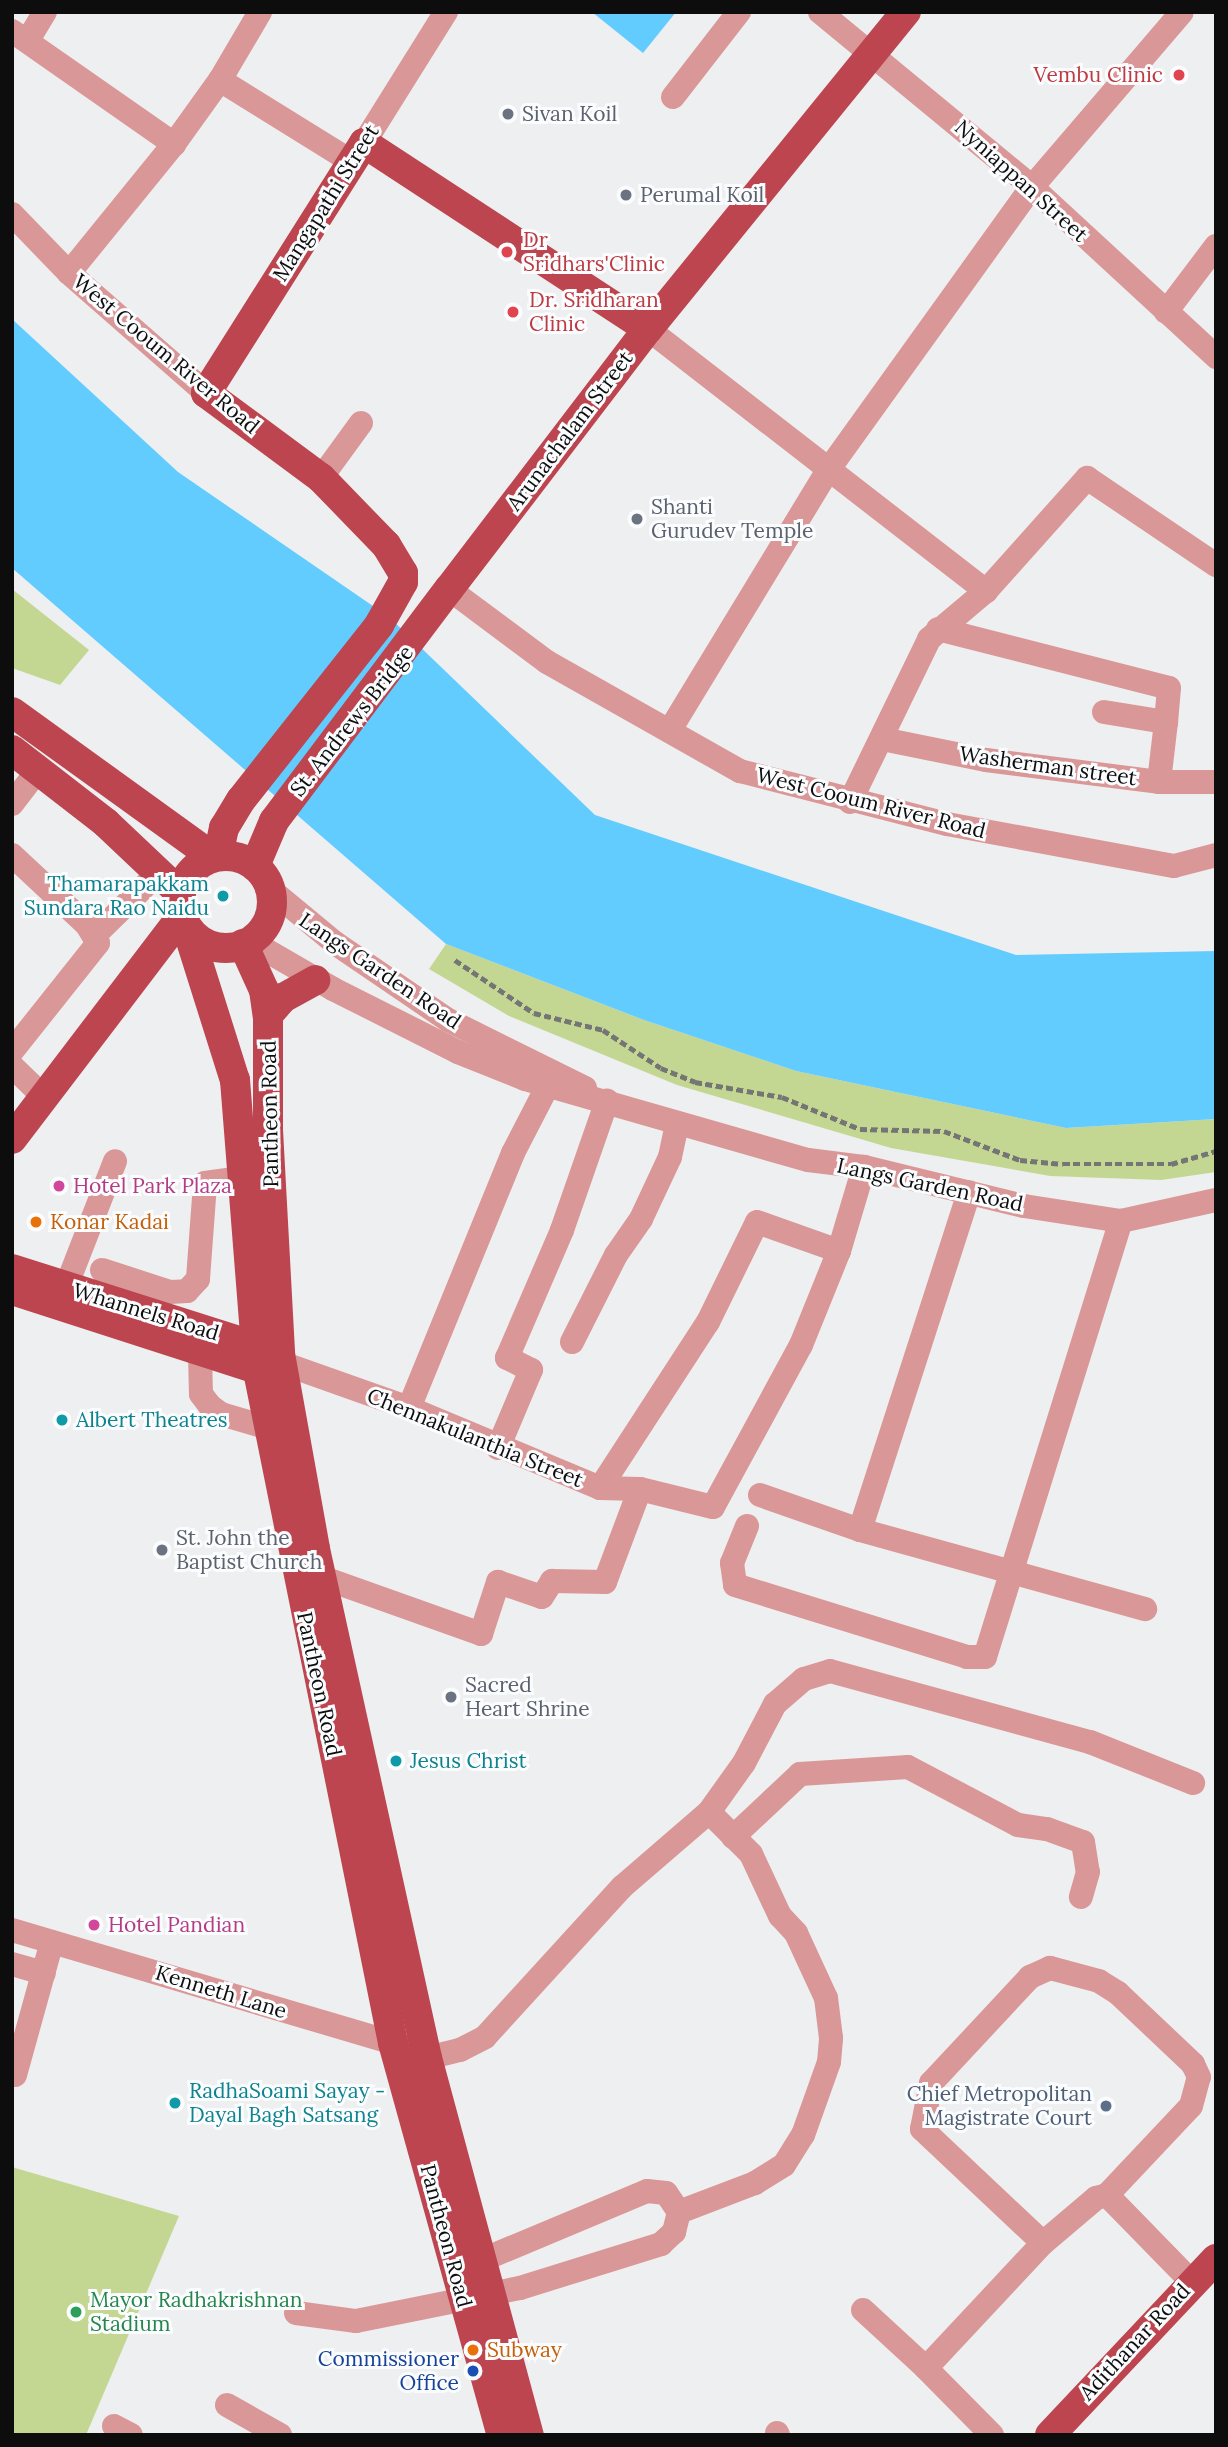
<!DOCTYPE html>
<html>
<head>
<meta charset="utf-8">
<style>
	body { margin:0 }
	#map { position:relative; width:1228px; height:2447px; overflow:hidden; background:#eeeff0; font-family:Lora,serif }
	div>[style] { position:absolute }
	[style*='--x'] { left:calc(var(--x)*1px); top:calc(var(--y)*1px); width:calc(var(--w)*1px); rotate:calc(var(--a)*1deg) }
	.green>* { inset:0; background:#c4d792 }
	.water>* { inset:0; background:#62ccff }
	.path>* { height:4.5px; margin-top:-2.25px; transform-origin:0; background:repeating-linear-gradient(90deg,#757576 0 7px,transparent 0 10.5px) }
	.minor>* { height:24px; margin:-12px; padding:0 12px; transform-origin:12px; border-radius:12px; background:#da9797 }
	.major>* { height:30px; margin:-15px; padding:0 15px; transform-origin:15px; border-radius:15px; background:#bd454f }
	.major>.ring { margin:-15px; padding:0; box-sizing:content-box; background:none; border:30px solid #bd454f; border-radius:50% }
	.dots>* { width:19px; height:19px; translate:-50% -50%; box-sizing:border-box; border:4px solid #fbfcfe; border-radius:50% }
	span { translate:-50% -50%; white-space:nowrap; text-align:center; line-height:1.15; -webkit-text-stroke:6px #fbfcfe; paint-order:stroke }
	.health-label { font-size:21px; color:#be3a42 }
	.right { translate:-100% -50%; text-align:right }
	.left { translate:0 -50%; text-align:left }
	.worship-label { font-size:21px; color:#5b616d }
	.street-label { font-size:21px; color:#0d0d0d }
	.culture-label { font-size:21px; color:#0d838f }
	.hotel-label { font-size:21px; color:#b23c85 }
	.food-label { font-size:21px; color:#c56008 }
	.service-label { font-size:21px; color:#4e5e75 }
	.leisure-label { font-size:21px; color:#27864d }
	.transit-label { font-size:21px; color:#164399 }
	.frame { position:absolute; inset:0; border:14px solid #0d0d0d; pointer-events:none }
</style>
</head>
<body>
<div id="map">
	<div class="green">
		<i style="clip-path:polygon(12px 589px,89px 650px,60px 685px,12px 668px)"></i>
		<i style="clip-path:polygon(446px 944px,644px 1020px,796px 1071px,1066px 1128px,1216px 1119px,1216px 1172px,1161px 1180px,1050px 1176px,891px 1148px,677px 1085px,509px 1016px,429px 969px)"></i>
		<i style="clip-path:polygon(12px 2167px,179px 2216px,86px 2435px,12px 2435px)"></i>
	</div>
	<div class="water">
		<i style="clip-path:polygon(592px 12px,676px 12px,643px 53px)"></i>
		<i style="clip-path:polygon(12px 319px,178px 472px,389px 617px,595px 815px,1016px 955px,1216px 951px,1216px 1119px,1066px 1128px,796px 1071px,644px 1020px,446px 944px,12px 568px)"></i>
	</div>
	<div class="path">
		<i style="--x:455;--y:960;--w:95;--a:33.9"></i>
		<i style="--x:534;--y:1013;--w:71;--a:13.8"></i>
		<i style="--x:603;--y:1030;--w:69;--a:33.2"></i>
		<i style="--x:661;--y:1068;--w:37;--a:22"></i>
		<i style="--x:695;--y:1082;--w:88;--a:9.8"></i>
		<i style="--x:782;--y:1097;--w:84;--a:22.3"></i>
		<i style="--x:860;--y:1129;--w:84;--a:1.4"></i>
		<i style="--x:944;--y:1131;--w:81;--a:20.9"></i>
		<i style="--x:1020;--y:1160;--w:43;--a:5.3"></i>
		<i style="--x:1063;--y:1164;--w:108;--a:0"></i>
		<i style="--x:1171;--y:1164;--w:47;--a:-16.1"></i>
	</div>
	<div class="minor">
		<i style="--x:820;--y:12;--w:275;--a:39.5"></i>
		<i style="--x:1032;--y:187;--w:251;--a:42.7"></i>
		<i style="--x:12;--y:31;--w:198;--a:34.9"></i>
		<i style="--x:28;--y:40;--w:33;--a:-59"></i>
		<i style="--x:220;--y:80;--w:155;--a:31.8"></i>
		<i style="--x:673;--y:97;--w:108;--a:-52.2"></i>
		<i style="--x:364;--y:143;--w:155;--a:-58"></i>
		<i style="--x:12;--y:214;--w:82;--a:46"></i>
		<i style="--x:69;--y:273;--w:182;--a:41.2"></i>
		<i style="--x:69;--y:273;--w:166;--a:-50.9"></i>
		<i style="--x:174;--y:144;--w:79;--a:-54.3"></i>
		<i style="--x:220;--y:80;--w:79;--a:-59.5"></i>
		<i style="--x:1166;--y:312;--w:83;--a:-52.9"></i>
		<i style="--x:648;--y:329;--w:428;--a:37.8"></i>
		<i style="--x:321;--y:478;--w:68;--a:-54"></i>
		<i style="--x:449;--y:589;--w:122;--a:36.7"></i>
		<i style="--x:547;--y:662;--w:222;--a:29.5"></i>
		<i style="--x:740;--y:771;--w:214;--a:14.4"></i>
		<i style="--x:947;--y:824;--w:231;--a:10.5"></i>
		<i style="--x:1174;--y:866;--w:43;--a:-14.7"></i>
		<i style="--x:938;--y:629;--w:238;--a:14.3"></i>
		<i style="--x:1169;--y:688;--w:34;--a:95"></i>
		<i style="--x:1104;--y:712;--w:63;--a:9.2"></i>
		<i style="--x:1166;--y:722;--w:60;--a:96.7"></i>
		<i style="--x:670;--y:730;--w:306;--a:-58.7"></i>
		<i style="--x:829;--y:469;--w:347;--a:-54.3"></i>
		<i style="--x:1032;--y:187;--w:230;--a:-49.4"></i>
		<i style="--x:882;--y:739;--w:106;--a:11.4"></i>
		<i style="--x:986;--y:760;--w:174;--a:7.2"></i>
		<i style="--x:1159;--y:782;--w:57;--a:0"></i>
		<i style="--x:850;--y:802;--w:181;--a:-64.1"></i>
		<i style="--x:929;--y:639;--w:75;--a:-40.1"></i>
		<i style="--x:986;--y:591;--w:152;--a:-48.2"></i>
		<i style="--x:1087;--y:478;--w:156;--a:34"></i>
		<i style="--x:12;--y:804;--w:43;--a:-52.6"></i>
		<i style="--x:12;--y:855;--w:103;--a:43"></i>
		<i style="--x:87;--y:925;--w:21;--a:59"></i>
		<i style="--x:98;--y:943;--w:138;--a:128.5"></i>
		<i style="--x:271;--y:890;--w:83;--a:39.6"></i>
		<i style="--x:335;--y:943;--w:137;--a:34.3"></i>
		<i style="--x:448;--y:1020;--w:153;--a:26.4"></i>
		<i style="--x:96;--y:934;--w:88;--a:-44.5"></i>
		<i style="--x:250;--y:941;--w:96;--a:30"></i>
		<i style="--x:333;--y:989;--w:140;--a:26.7"></i>
		<i style="--x:458;--y:1052;--w:72;--a:21.9"></i>
		<i style="--x:525;--y:1079;--w:294;--a:16"></i>
		<i style="--x:808;--y:1160;--w:56;--a:7.1"></i>
		<i style="--x:864;--y:1167;--w:165;--a:13.7"></i>
		<i style="--x:1024;--y:1206;--w:98;--a:8.8"></i>
		<i style="--x:1121;--y:1221;--w:97;--a:-12.5"></i>
		<i style="--x:12;--y:1066;--w:46;--a:44.1"></i>
		<i style="--x:102;--y:1270;--w:71;--a:17.9"></i>
		<i style="--x:170;--y:1292;--w:17;--a:-3"></i>
		<i style="--x:187;--y:1291;--w:16;--a:-47"></i>
		<i style="--x:198;--y:1279;--w:96;--a:-85.8"></i>
		<i style="--x:205;--y:1183;--w:37;--a:-8"></i>
		<i style="--x:66;--y:1287;--w:135;--a:-68.7"></i>
		<i style="--x:572;--y:1342;--w:97;--a:-63.2"></i>
		<i style="--x:616;--y:1255;--w:44;--a:-55.2"></i>
		<i style="--x:641;--y:1219;--w:68;--a:-64.9"></i>
		<i style="--x:670;--y:1157;--w:33;--a:-78"></i>
		<i style="--x:200;--y:1354;--w:40;--a:88.6"></i>
		<i style="--x:201;--y:1394;--w:15;--a:53"></i>
		<i style="--x:210;--y:1406;--w:14;--a:36"></i>
		<i style="--x:221;--y:1414;--w:50;--a:16.3"></i>
		<i style="--x:282;--y:1363;--w:135;--a:19.5"></i>
		<i style="--x:409;--y:1408;--w:207;--a:22.7"></i>
		<i style="--x:600;--y:1488;--w:40;--a:1.4"></i>
		<i style="--x:640;--y:1489;--w:75;--a:13.9"></i>
		<i style="--x:713;--y:1507;--w:184;--a:-61.5"></i>
		<i style="--x:801;--y:1345;--w:101;--a:-68"></i>
		<i style="--x:839;--y:1251;--w:88;--a:-73.4"></i>
		<i style="--x:409;--y:1408;--w:275;--a:-67.8"></i>
		<i style="--x:513;--y:1153;--w:74;--a:-62.7"></i>
		<i style="--x:498;--y:1448;--w:85;--a:-67.1"></i>
		<i style="--x:531;--y:1370;--w:27;--a:-153"></i>
		<i style="--x:507;--y:1358;--w:139;--a:-66.7"></i>
		<i style="--x:562;--y:1230;--w:137;--a:-70.8"></i>
		<i style="--x:600;--y:1488;--w:198;--a:-57"></i>
		<i style="--x:708;--y:1322;--w:111;--a:-63.9"></i>
		<i style="--x:757;--y:1222;--w:87;--a:19.5"></i>
		<i style="--x:760;--y:1495;--w:106;--a:19.3"></i>
		<i style="--x:860;--y:1530;--w:296;--a:15.5"></i>
		<i style="--x:747;--y:1526;--w:40;--a:112"></i>
		<i style="--x:732;--y:1563;--w:22;--a:82"></i>
		<i style="--x:735;--y:1585;--w:243;--a:17.2"></i>
		<i style="--x:967;--y:1657;--w:18;--a:0"></i>
		<i style="--x:985;--y:1657;--w:457;--a:-72.7"></i>
		<i style="--x:860;--y:1530;--w:355;--a:-72.1"></i>
		<i style="--x:321;--y:1577;--w:170;--a:19.6"></i>
		<i style="--x:481;--y:1634;--w:55;--a:-71.9"></i>
		<i style="--x:498;--y:1582;--w:46;--a:18.8"></i>
		<i style="--x:542;--y:1597;--w:19;--a:-58"></i>
		<i style="--x:552;--y:1581;--w:53;--a:1.1"></i>
		<i style="--x:605;--y:1582;--w:99;--a:-69.4"></i>
		<i style="--x:733;--y:1837;--w:92;--a:-43.2"></i>
		<i style="--x:800;--y:1774;--w:108;--a:-3.7"></i>
		<i style="--x:908;--y:1767;--w:124;--a:27.8"></i>
		<i style="--x:1018;--y:1825;--w:29;--a:8"></i>
		<i style="--x:1047;--y:1829;--w:38;--a:20"></i>
		<i style="--x:1083;--y:1842;--w:30;--a:81"></i>
		<i style="--x:1088;--y:1872;--w:26;--a:106"></i>
		<i style="--x:12;--y:1930;--w:397;--a:16.5"></i>
		<i style="--x:393;--y:2043;--w:37;--a:24"></i>
		<i style="--x:427;--y:2058;--w:34;--a:-14"></i>
		<i style="--x:460;--y:2050;--w:28;--a:-27"></i>
		<i style="--x:485;--y:2037;--w:203;--a:-47.6"></i>
		<i style="--x:622;--y:1887;--w:115;--a:-40.8"></i>
		<i style="--x:709;--y:1812;--w:60;--a:-54.5"></i>
		<i style="--x:744;--y:1763;--w:67;--a:-62.3"></i>
		<i style="--x:775;--y:1704;--w:38;--a:-41"></i>
		<i style="--x:804;--y:1679;--w:27;--a:-17"></i>
		<i style="--x:830;--y:1671;--w:270;--a:15.3"></i>
		<i style="--x:1090;--y:1742;--w:111;--a:21.7"></i>
		<i style="--x:12;--y:1964;--w:33;--a:16"></i>
		<i style="--x:15;--y:2075;--w:138;--a:-74.5"></i>
		<i style="--x:1107;--y:2195;--w:122;--a:-46.7"></i>
		<i style="--x:1191;--y:2106;--w:30;--a:-75"></i>
		<i style="--x:1199;--y:2077;--w:14;--a:-115"></i>
		<i style="--x:1193;--y:2064;--w:103;--a:-136.6"></i>
		<i style="--x:1118;--y:1993;--w:22;--a:-148"></i>
		<i style="--x:1099;--y:1981;--w:51;--a:-165.1"></i>
		<i style="--x:1050;--y:1968;--w:22;--a:156"></i>
		<i style="--x:1030;--y:1977;--w:145;--a:133"></i>
		<i style="--x:931;--y:2083;--w:47;--a:101.1"></i>
		<i style="--x:922;--y:2129;--w:166;--a:43.3"></i>
		<i style="--x:1043;--y:2243;--w:70;--a:-40.3"></i>
		<i style="--x:1096;--y:2198;--w:11;--a:-15"></i>
		<i style="--x:1107;--y:2195;--w:122;--a:45.7"></i>
		<i style="--x:679;--y:2212;--w:81;--a:-20.9"></i>
		<i style="--x:755;--y:2183;--w:34;--a:-32"></i>
		<i style="--x:784;--y:2165;--w:36;--a:-58"></i>
		<i style="--x:803;--y:2135;--w:77;--a:-70.4"></i>
		<i style="--x:829;--y:2062;--w:24;--a:-85"></i>
		<i style="--x:831;--y:2038;--w:40;--a:-97.1"></i>
		<i style="--x:826;--y:1998;--w:72;--a:-114.8"></i>
		<i style="--x:796;--y:1933;--w:23;--a:-133"></i>
		<i style="--x:780;--y:1916;--w:68;--a:-115.1"></i>
		<i style="--x:751;--y:1854;--w:59;--a:-135"></i>
		<i style="--x:863;--y:2310;--w:86;--a:42.6"></i>
		<i style="--x:296;--y:2313;--w:61;--a:7.6"></i>
		<i style="--x:356;--y:2321;--w:167;--a:-11.4"></i>
		<i style="--x:520;--y:2288;--w:148;--a:-17.3"></i>
		<i style="--x:661;--y:2244;--w:18;--a:-43"></i>
		<i style="--x:674;--y:2232;--w:21;--a:-76"></i>
		<i style="--x:679;--y:2212;--w:23;--a:-124"></i>
		<i style="--x:666;--y:2193;--w:19;--a:-174"></i>
		<i style="--x:647;--y:2191;--w:179;--a:157.3"></i>
		<i style="--x:227;--y:2405;--w:61;--a:29.5"></i>
		<i style="--x:114;--y:2426;--w:19;--a:28"></i>
		<i style="--x:777;--y:2433;--w:2;--a:63"></i>
		<i style="--x:992;--y:2435;--w:94;--a:-134.6"></i>
		<i style="--x:926;--y:2368;--w:171;--a:-46.9"></i>
	</div>
	<div class="major">
		<i style="--x:12;--y:712;--w:248;--a:35.8"></i>
		<i style="--x:12;--y:750;--w:119;--a:37.8"></i>
		<i style="--x:106;--y:823;--w:103;--a:43.4"></i>
		<i style="--x:218;--y:856;--w:29;--a:-78"></i>
		<i style="--x:224;--y:828;--w:33;--a:-59"></i>
		<i style="--x:241;--y:800;--w:223;--a:-51.7"></i>
		<i style="--x:379;--y:625;--w:49;--a:-60.8"></i>
		<i style="--x:403;--y:582;--w:9;--a:-90"></i>
		<i style="--x:403;--y:573;--w:33;--a:-121"></i>
		<i style="--x:386;--y:545;--w:93;--a:-134.1"></i>
		<i style="--x:321;--y:478;--w:143;--a:-143.5"></i>
		<i style="--x:206;--y:393;--w:296;--a:-57.7"></i>
		<i style="--x:364;--y:143;--w:339;--a:33.2"></i>
		<i class="ring" style="left:180px;top:856px;width:62px;height:62px"></i>
		<i style="--x:255;--y:866;--w:49;--a:-67.1"></i>
		<i style="--x:274;--y:821;--w:291;--a:-53"></i>
		<i style="--x:449;--y:589;--w:327;--a:-52.6"></i>
		<i style="--x:648;--y:329;--w:409;--a:-50.9"></i>
		<i style="--x:186;--y:925;--w:163;--a:72.5"></i>
		<i style="--x:235;--y:1080;--w:292;--a:85.5"></i>
		<i style="--x:258;--y:1371;--w:685;--a:78.64"></i>
		<i style="--x:393;--y:2043;--w:407;--a:74.5"></i>
		<i style="--x:243;--y:944;--w:51;--a:65.5"></i>
		<i style="--x:264;--y:990;--w:28;--a:82"></i>
		<i style="--x:268;--y:1018;--w:112;--a:90"></i>
		<i style="--x:268;--y:1130;--w:224;--a:86.9"></i>
		<i style="--x:280;--y:1354;--w:198;--a:79.8"></i>
		<i style="--x:315;--y:1549;--w:521;--a:77.59"></i>
		<i style="--x:427;--y:2058;--w:391;--a:74.9"></i>
		<i style="--x:268;--y:1015;--w:23;--a:-49"></i>
		<i style="--x:283;--y:998;--w:37;--a:-29"></i>
		<i style="--x:12;--y:1139;--w:280;--a:-52.7"></i>
		<i style="--x:12;--y:1269;--w:274;--a:17.6"></i>
		<i style="--x:12;--y:1290;--w:276;--a:17.9"></i>
		<i style="--x:1050;--y:2435;--w:242;--a:-46.7"></i>
	</div>
	<div class="dots">
		<i style="left:1179px;top:75px;background:#e0444e"></i>
		<i style="left:508px;top:114px;background:#6b7280"></i>
		<i style="left:626px;top:195px;background:#6b7280"></i>
		<i style="left:507px;top:252px;background:#e0444e"></i>
		<i style="left:513px;top:312px;background:#e0444e"></i>
		<i style="left:637px;top:519px;background:#6b7280"></i>
		<i style="left:223px;top:896px;background:#0f9aa8"></i>
		<i style="left:59px;top:1186px;background:#d1479c"></i>
		<i style="left:36px;top:1222px;background:#e8710a"></i>
		<i style="left:62px;top:1420px;background:#0f9aa8"></i>
		<i style="left:162px;top:1550px;background:#6b7280"></i>
		<i style="left:451px;top:1697px;background:#6b7280"></i>
		<i style="left:396px;top:1761px;background:#0f9aa8"></i>
		<i style="left:94px;top:1925px;background:#d1479c"></i>
		<i style="left:175px;top:2103px;background:#0f9aa8"></i>
		<i style="left:1106px;top:2106px;background:#5c6f8a"></i>
		<i style="left:76px;top:2312px;background:#2e9e5b"></i>
		<i style="left:473px;top:2350px;background:#e8710a"></i>
		<i style="left:473px;top:2371px;background:#1a4fb4"></i>
	</div>
	<div class="health-label">
		<span class="right" style="left:1163px;top:75px">Vembu Clinic</span>
		<span class="left" style="left:523px;top:252px">Dr<br>Sridhars'Clinic</span>
		<span class="left" style="left:529px;top:312px">Dr. Sridharan<br>Clinic</span>
	</div>
	<div class="worship-label">
		<span class="left" style="left:522px;top:114px">Sivan Koil</span>
		<span class="left" style="left:640px;top:195px">Perumal Koil</span>
		<span class="left" style="left:651px;top:519px">Shanti<br>Gurudev Temple</span>
		<span class="left" style="left:176px;top:1550px">St. John the<br>Baptist Church</span>
		<span class="left" style="left:465px;top:1697px">Sacred<br>Heart Shrine</span>
	</div>
	<div class="street-label">
		<span style="left:1021px;top:181px;rotate:42deg">Nyniappan Street</span>
		<span style="left:326px;top:203px;rotate:-58deg">Mangapathi Street</span>
		<span style="left:166px;top:354px;rotate:40deg">West Cooum River Road</span>
		<span style="left:570px;top:431px;rotate:-53deg">Arunachalam Street</span>
		<span style="left:352px;top:721px;rotate:-52deg">St. Andrews Bridge</span>
		<span style="left:1048px;top:766px;rotate:8deg">Washerman street</span>
		<span style="left:871px;top:803px;rotate:14deg">West Cooum River Road</span>
		<span style="left:380px;top:971px;rotate:34deg">Langs Garden Road</span>
		<span style="left:270px;top:1114px;rotate:-91deg">Pantheon Road</span>
		<span style="left:930px;top:1185px;rotate:12deg">Langs Garden Road</span>
		<span style="left:146px;top:1312px;rotate:17deg">Whannels Road</span>
		<span style="left:475px;top:1438px;rotate:22deg">Chennakulanthia Street</span>
		<span style="left:319px;top:1684px;rotate:78deg">Pantheon Road</span>
		<span style="left:221px;top:1992px;rotate:17deg">Kenneth Lane</span>
		<span style="left:446px;top:2236px;rotate:75deg">Pantheon Road</span>
		<span style="left:1135px;top:2342px;rotate:-47deg">Adithanar Road</span>
	</div>
	<div class="culture-label">
		<span class="right" style="left:209px;top:896px">Thamarapakkam<br>Sundara Rao Naidu</span>
		<span class="left" style="left:76px;top:1420px">Albert Theatres</span>
		<span class="left" style="left:410px;top:1761px">Jesus Christ</span>
		<span class="left" style="left:189px;top:2103px">RadhaSoami Sayay -<br>Dayal Bagh Satsang</span>
	</div>
	<div class="hotel-label">
		<span class="left" style="left:73px;top:1186px">Hotel Park Plaza</span>
		<span class="left" style="left:108px;top:1925px">Hotel Pandian</span>
	</div>
	<div class="food-label">
		<span class="left" style="left:50px;top:1222px">Konar Kadai</span>
		<span class="left" style="left:487px;top:2350px">Subway</span>
	</div>
	<div class="service-label">
		<span class="right" style="left:1092px;top:2106px">Chief Metropolitan<br>Magistrate Court</span>
	</div>
	<div class="leisure-label">
		<span class="left" style="left:90px;top:2312px">Mayor Radhakrishnan<br>Stadium</span>
	</div>
	<div class="transit-label">
		<span class="right" style="left:459px;top:2371px">Commissioner<br>Office</span>
	</div>
	<div class="frame"></div>
</div>
</body>
</html>
